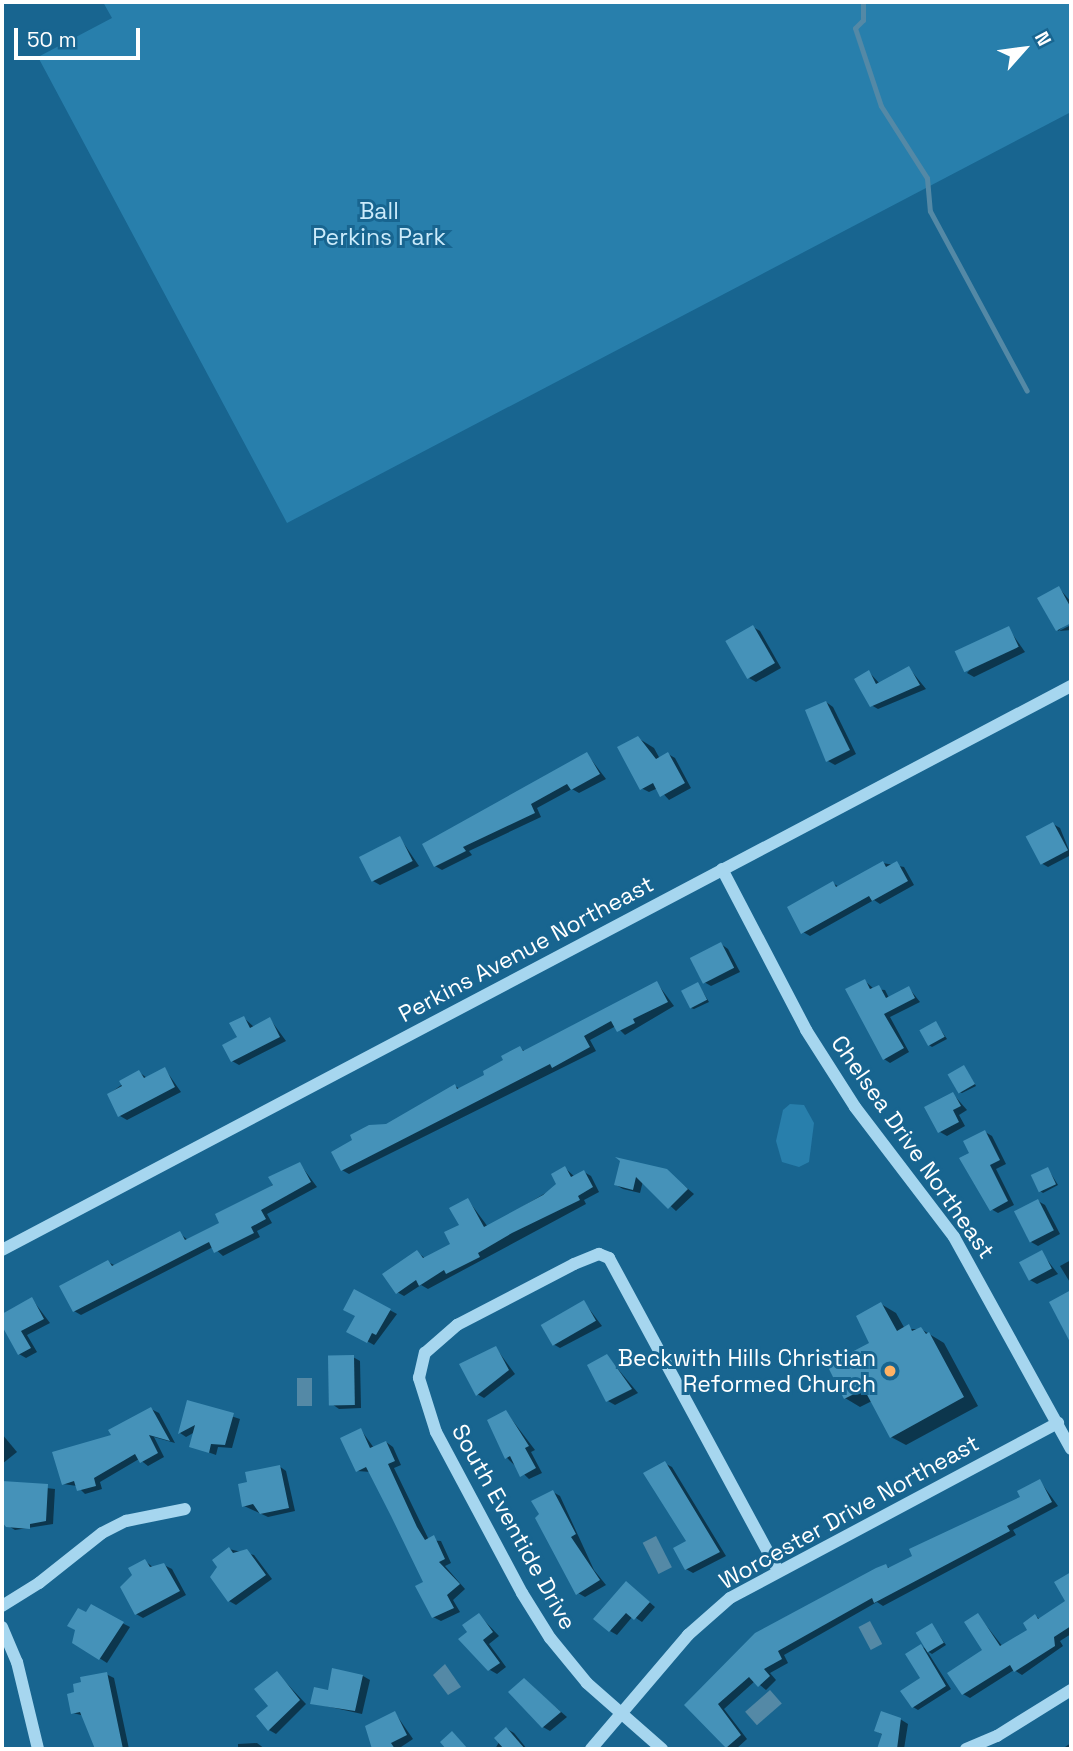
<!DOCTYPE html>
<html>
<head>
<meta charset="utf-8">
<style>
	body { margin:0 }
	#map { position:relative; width:1073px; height:1751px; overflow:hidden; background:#186590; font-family:"Space Grotesk",sans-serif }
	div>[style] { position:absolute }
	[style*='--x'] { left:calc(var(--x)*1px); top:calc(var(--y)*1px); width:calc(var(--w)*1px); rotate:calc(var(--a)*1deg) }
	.green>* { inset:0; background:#287fac }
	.water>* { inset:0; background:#5489a6; transform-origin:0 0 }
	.shadow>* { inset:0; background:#0007 }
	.stream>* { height:5px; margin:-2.5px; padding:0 2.5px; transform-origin:2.5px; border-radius:2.5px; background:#5489a6 }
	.building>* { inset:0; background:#4592b9; transform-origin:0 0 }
	.minor>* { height:12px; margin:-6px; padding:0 6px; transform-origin:6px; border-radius:6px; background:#a6d6ef }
	.dots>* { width:19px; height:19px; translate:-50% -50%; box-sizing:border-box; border:4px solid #186590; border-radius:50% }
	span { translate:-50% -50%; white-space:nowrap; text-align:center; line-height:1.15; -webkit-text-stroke:6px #186590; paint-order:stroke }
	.park-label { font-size:23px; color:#ccebfb }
	.street-label { font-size:23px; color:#fff }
	.poi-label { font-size:23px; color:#fff }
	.right { translate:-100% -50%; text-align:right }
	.frame { position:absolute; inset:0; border:4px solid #fff; pointer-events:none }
	.north { position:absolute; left:989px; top:14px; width:70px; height:70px; -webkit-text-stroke:5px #186590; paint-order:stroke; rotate:62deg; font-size:19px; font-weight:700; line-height:28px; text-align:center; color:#fff }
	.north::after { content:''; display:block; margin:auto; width:24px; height:32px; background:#fff; clip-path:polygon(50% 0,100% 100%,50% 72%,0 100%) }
	.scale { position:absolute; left:14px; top:28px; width:126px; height:32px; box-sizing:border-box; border:4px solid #fff; border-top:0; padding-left:9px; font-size:21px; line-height:24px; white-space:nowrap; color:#fff; -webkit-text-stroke:5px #186590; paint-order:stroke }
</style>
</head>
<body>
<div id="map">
	<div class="green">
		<i style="clip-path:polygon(103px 2px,1071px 2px,1071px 112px,287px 523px,38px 57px,112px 18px)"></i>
		<i style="clip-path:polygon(790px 1104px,804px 1105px,814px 1123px,809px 1162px,799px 1167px,782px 1162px,776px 1141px,783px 1110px)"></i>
	</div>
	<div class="water">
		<i style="left:297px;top:1378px;width:15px;height:28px"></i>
		<i style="left:656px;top:1536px;width:35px;height:15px;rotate:63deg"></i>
		<i style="left:870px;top:1621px;width:26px;height:13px;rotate:62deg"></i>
		<i style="clip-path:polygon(445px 1664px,461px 1687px,448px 1695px,433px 1675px)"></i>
		<i style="left:770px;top:1690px;width:18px;height:33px;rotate:49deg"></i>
	</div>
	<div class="shadow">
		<i style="clip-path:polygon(1059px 588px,1071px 602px,1071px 621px,1058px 631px)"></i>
		<i style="clip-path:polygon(1071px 625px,1071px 630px,1059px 631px)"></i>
		<i style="clip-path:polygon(753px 627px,760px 631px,781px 668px,756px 682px,749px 678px)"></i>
		<i style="clip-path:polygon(1008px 628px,1025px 652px,974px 677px,967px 673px)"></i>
		<i style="clip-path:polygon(909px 668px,926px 689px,878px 709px,871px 705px,869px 672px,880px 684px)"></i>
		<i style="clip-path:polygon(826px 702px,833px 707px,856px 754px,835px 765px,828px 761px)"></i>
		<i style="clip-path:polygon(638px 738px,654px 748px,660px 759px,668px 754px,675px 758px,691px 788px,669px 800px,658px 788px,649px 792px,641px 788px)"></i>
		<i style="clip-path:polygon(587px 754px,606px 779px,579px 793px,572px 789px,537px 808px,541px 817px,469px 851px,472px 855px,442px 870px,435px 866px)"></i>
		<i style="clip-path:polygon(1053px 824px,1060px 828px,1071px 855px,1048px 867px,1041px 863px)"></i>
		<i style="clip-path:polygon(400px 838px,419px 866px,380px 885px,373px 881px)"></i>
		<i style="clip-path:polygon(883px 863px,904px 867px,914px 885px,880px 904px,874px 900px,810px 936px,803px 932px,833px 883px,839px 887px)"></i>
		<i style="clip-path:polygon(721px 944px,728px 949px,740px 972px,711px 986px,704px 982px)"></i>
		<i style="clip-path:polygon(865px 981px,874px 989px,885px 990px,889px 998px,909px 988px,920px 1002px,890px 1017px,909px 1052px,890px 1063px,884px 1059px)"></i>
		<i style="clip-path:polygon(657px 983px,674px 1006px,625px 1035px,616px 1026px,590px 1040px,596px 1051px,349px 1174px,342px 1170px,386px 1126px,455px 1086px,460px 1089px,487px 1075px,520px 1048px,526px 1052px)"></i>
		<i style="clip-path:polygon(698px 984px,709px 1002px,694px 1009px,691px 1008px)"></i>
		<i style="clip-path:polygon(244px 1018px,254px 1027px,270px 1019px,286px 1041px,239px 1065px,232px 1061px)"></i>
		<i style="clip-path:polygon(936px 1023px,947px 1039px,932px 1047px,929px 1045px)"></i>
		<i style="clip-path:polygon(964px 1067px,976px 1086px,962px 1093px,959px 1092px)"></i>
		<i style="clip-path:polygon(165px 1069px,181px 1092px,127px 1120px,120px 1116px,109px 1094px,139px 1072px,147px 1078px)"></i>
		<i style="clip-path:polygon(953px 1094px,967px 1110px,959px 1115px,965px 1126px,947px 1136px,940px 1132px)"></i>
		<i style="clip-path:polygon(985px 1132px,992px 1136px,1006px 1164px,996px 1169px,1014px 1205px,998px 1213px,991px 1209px,971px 1154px)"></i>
		<i style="clip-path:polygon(622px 1161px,666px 1170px,694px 1194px,676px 1211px,643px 1181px,640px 1193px,623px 1189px,616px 1185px)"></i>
		<i style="clip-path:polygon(300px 1164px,317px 1187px,267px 1214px,272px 1223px,257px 1231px,260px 1237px,223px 1256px,213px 1247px,81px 1315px,74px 1311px,108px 1262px,116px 1266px,179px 1233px,188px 1240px,221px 1224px)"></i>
		<i style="clip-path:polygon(565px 1168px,575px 1177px,584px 1172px,591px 1176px,599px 1192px,584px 1200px,586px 1204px,428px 1289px,421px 1285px,404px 1296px,397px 1292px,417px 1252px,426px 1259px,453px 1245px,468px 1200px,488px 1227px,559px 1185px)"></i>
		<i style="clip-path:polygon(1048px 1169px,1058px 1185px,1043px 1193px,1040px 1191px)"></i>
		<i style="clip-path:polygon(1038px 1201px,1045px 1205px,1060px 1234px,1038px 1246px,1031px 1242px)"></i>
		<i style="clip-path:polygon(1041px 1252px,1058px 1274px,1037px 1284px,1030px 1280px)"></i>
		<i style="clip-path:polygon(1071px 1260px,1071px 1284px,1060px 1266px)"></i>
		<i style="clip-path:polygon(355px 1291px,397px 1314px,374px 1345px,349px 1331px,357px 1316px)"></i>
		<i style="clip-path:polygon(32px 1299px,50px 1323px,27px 1335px,37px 1352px,26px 1358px,19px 1354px,2px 1316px)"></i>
		<i style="clip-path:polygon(584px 1302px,602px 1326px,560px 1348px,553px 1344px)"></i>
		<i style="clip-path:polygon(881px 1304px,896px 1313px,905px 1329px,921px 1329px,944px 1343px,978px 1406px,906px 1445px,891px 1437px,872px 1401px,860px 1407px,845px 1398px,872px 1344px)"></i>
		<i style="clip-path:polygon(496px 1348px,515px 1374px,484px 1398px,477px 1394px)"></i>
		<i style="clip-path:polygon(607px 1356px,638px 1393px,615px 1405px,608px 1401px)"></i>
		<i style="clip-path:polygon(353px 1357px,360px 1361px,361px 1408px,339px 1409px,332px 1404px)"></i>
		<i style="clip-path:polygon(188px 1402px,240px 1419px,232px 1448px,218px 1447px,216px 1455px,191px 1446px,195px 1432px,186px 1437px,180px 1433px)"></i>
		<i style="clip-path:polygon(151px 1409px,159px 1413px,175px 1443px,154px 1437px,164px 1457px,148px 1466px,139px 1459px,100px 1482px,102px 1489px,85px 1494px,77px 1486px,63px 1484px,113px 1436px)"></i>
		<i style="clip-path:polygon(506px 1412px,535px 1450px,531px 1452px,542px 1473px,529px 1479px,506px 1457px)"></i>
		<i style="clip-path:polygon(361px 1430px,374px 1448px,386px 1442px,393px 1447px,401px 1465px,394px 1468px,429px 1540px,441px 1541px,451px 1563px,445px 1566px,465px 1589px,453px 1600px,460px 1612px,441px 1621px,433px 1617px,426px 1583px,371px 1472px,357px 1471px)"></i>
		<i style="clip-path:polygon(2px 1434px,17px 1452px,2px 1464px)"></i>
		<i style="clip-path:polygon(664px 1463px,672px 1467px,726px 1556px,693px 1573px,686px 1569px,689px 1542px)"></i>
		<i style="clip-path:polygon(279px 1466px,286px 1471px,295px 1511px,268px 1517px,244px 1506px,249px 1484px)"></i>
		<i style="clip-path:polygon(1040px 1481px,1058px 1506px,1013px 1530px,1016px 1535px,883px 1606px,877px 1602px,784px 1655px,788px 1663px,770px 1673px,776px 1680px,766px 1690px,755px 1681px,724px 1709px,747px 1739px,736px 1749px,727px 1747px,686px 1705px,886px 1566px,891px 1569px,1023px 1498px)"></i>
		<i style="clip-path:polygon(2px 1483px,55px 1489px,53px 1524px,15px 1530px,2px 1522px)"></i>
		<i style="clip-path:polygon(553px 1492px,560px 1496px,594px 1570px,606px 1585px,585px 1597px,578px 1593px)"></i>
		<i style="clip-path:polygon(229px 1549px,254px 1555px,272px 1579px,236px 1605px,229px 1601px)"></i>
		<i style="clip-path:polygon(145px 1561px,154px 1568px,164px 1565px,172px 1569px,186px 1595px,143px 1618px,136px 1614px)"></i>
		<i style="clip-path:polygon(1071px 1574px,1071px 1634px,1060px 1641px,1063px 1646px,1022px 1675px,1014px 1670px,970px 1698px,963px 1694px,984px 1651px,978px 1615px,1003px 1647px,1030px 1630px,1035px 1616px,1040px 1619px,1067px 1602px,1056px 1583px)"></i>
		<i style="clip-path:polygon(633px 1588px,655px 1607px,642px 1622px,633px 1616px,617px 1635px,610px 1631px)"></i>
		<i style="clip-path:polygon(91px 1607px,130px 1627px,107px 1663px,74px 1642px)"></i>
		<i style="clip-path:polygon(479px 1615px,499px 1636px,489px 1644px,506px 1667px,497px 1674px,490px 1670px,470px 1633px)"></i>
		<i style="clip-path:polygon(932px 1625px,946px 1645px,932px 1654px,927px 1651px,951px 1689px,918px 1710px,913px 1707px,922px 1679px,921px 1646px,929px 1651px)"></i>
		<i style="clip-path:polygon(277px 1673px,306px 1704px,276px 1734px,269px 1730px)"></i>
		<i style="clip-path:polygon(106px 1674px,114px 1678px,129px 1749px,97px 1749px,85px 1716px,73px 1713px)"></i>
		<i style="clip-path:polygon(363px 1676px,370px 1680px,362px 1714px,312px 1703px)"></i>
		<i style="clip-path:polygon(524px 1680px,567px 1717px,550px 1731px,543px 1727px)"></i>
		<i style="clip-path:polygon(395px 1713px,413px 1739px,398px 1749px,376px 1749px,367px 1727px)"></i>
		<i style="clip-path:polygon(900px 1719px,908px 1724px,904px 1749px,879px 1747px,883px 1735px,876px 1731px)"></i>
		<i style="clip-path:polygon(507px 1729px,514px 1733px,527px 1749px,495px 1749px)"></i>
		<i style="clip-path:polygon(257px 1743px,265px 1749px,238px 1749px,238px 1744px)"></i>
		<i style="clip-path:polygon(1071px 1743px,1071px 1749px,1062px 1749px)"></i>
	</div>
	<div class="stream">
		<i style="--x:863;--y:2;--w:18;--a:90"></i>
		<i style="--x:863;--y:20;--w:11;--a:135"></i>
		<i style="--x:855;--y:28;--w:82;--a:71.6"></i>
		<i style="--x:881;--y:106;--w:85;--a:57.4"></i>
		<i style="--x:927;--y:178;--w:33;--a:85"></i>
		<i style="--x:930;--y:211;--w:204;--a:61.7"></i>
	</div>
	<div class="building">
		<i style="clip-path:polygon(1059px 586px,1071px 608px,1071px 623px,1056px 631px,1037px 598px)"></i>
		<i style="left:753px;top:625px;width:44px;height:32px;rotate:60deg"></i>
		<i style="left:1009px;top:626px;width:23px;height:60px;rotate:65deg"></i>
		<i style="clip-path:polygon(909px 666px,920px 685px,870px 707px,854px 679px,869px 670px,876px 684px)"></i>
		<i style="clip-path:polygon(826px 701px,850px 750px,826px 762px,805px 710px)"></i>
		<i style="clip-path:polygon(638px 736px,656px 759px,668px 752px,685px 783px,660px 797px,653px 783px,640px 790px,617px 747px)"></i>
		<i style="clip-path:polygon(587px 752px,600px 774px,571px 790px,567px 784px,531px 804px,535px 813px,463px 847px,466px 851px,434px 867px,422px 844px)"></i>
		<i style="left:1053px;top:822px;width:32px;height:31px;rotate:62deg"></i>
		<i style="left:400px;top:836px;width:28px;height:46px;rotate:63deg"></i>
		<i style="clip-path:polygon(883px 861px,886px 867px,897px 861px,908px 881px,872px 901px,869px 896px,801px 934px,787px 907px,833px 881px,836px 887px)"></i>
		<i style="left:721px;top:942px;width:29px;height:35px;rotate:63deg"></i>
		<i style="clip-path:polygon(865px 979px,870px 989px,879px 985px,886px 998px,909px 986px,915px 998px,884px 1014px,904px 1048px,883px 1060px,845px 989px)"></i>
		<i style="clip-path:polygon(657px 981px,668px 1002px,633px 1019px,635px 1023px,617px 1032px,611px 1021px,584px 1036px,590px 1047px,552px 1068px,550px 1064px,341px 1171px,331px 1152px,352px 1140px,350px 1135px,369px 1125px,386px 1124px,455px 1084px,457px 1089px,484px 1075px,483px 1071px,503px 1060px,501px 1056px,520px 1046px,523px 1051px)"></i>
		<i style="left:698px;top:982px;width:20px;height:19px;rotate:63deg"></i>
		<i style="clip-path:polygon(244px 1016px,250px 1028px,270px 1017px,280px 1037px,231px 1062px,222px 1045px,237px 1037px,229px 1023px)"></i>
		<i style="left:936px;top:1021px;width:18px;height:19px;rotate:61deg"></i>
		<i style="left:964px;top:1065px;width:22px;height:19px;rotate:60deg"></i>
		<i style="clip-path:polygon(165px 1067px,175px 1087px,118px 1117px,107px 1094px,122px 1086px,119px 1081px,139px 1070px,144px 1078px)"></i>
		<i style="clip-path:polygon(953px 1092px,961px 1106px,953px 1110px,959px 1122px,938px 1133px,924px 1107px)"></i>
		<i style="clip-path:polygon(985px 1130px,1000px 1160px,990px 1165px,1008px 1201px,990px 1211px,959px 1158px,969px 1153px,963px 1141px)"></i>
		<i style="clip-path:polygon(615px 1157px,667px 1169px,688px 1189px,668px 1209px,636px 1177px,633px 1190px,614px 1185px,620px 1161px)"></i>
		<i style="clip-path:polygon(300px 1162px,311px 1182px,261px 1210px,266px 1219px,251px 1227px,254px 1233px,214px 1253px,209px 1242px,73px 1312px,59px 1286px,108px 1260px,112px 1266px,180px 1231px,185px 1240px,219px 1223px,215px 1214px,273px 1185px,268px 1177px)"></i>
		<i style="clip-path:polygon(565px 1166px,571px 1177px,584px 1170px,593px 1187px,578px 1196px,580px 1200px,512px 1233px,478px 1253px,480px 1257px,446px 1274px,444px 1270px,419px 1286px,416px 1280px,396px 1294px,382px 1274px,417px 1250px,423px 1258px,450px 1244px,444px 1232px,459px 1225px,449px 1208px,468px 1198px,484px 1227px,543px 1195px,556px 1184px,551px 1174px)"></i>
		<i style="left:1048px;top:1167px;width:19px;height:19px;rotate:65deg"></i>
		<i style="left:1038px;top:1199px;width:35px;height:27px;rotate:63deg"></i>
		<i style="left:1042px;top:1250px;width:21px;height:26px;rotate:62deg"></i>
		<i style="clip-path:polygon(354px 1289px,391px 1309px,376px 1335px,372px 1333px,367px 1343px,346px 1332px,355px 1316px,343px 1310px)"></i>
		<i style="clip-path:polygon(1071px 1290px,1071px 1344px,1049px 1302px)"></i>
		<i style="clip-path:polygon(32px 1297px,44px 1319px,21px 1331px,31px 1348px,18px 1355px,2px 1326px,2px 1314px)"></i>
		<i style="left:584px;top:1300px;width:24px;height:50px;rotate:60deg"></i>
		<i style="clip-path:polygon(881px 1302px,897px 1331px,909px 1324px,912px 1331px,921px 1327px,926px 1334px,929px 1332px,964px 1397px,890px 1438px,864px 1389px,844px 1399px,827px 1365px,869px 1343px,856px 1316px)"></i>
		<i style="clip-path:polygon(496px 1346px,509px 1370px,476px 1396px,459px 1364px)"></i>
		<i style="clip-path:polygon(607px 1354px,632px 1389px,606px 1402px,587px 1365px)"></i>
		<i style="left:354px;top:1355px;width:50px;height:26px;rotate:89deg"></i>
		<i style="clip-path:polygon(187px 1400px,234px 1413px,225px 1445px,211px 1444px,209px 1453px,189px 1447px,195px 1425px,178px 1434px)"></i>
		<i style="clip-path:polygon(151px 1407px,170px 1441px,149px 1435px,158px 1453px,140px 1463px,135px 1454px,94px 1478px,96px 1486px,77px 1491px,74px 1481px,62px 1485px,52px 1452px,111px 1435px,108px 1430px)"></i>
		<i style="clip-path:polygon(506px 1410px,529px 1446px,525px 1448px,536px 1468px,520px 1477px,510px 1456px,505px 1459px,487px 1420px)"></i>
		<i style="clip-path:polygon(361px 1428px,370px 1448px,386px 1441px,395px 1461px,388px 1464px,417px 1527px,425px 1540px,434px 1535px,445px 1559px,439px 1562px,460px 1584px,447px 1595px,454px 1608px,432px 1618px,415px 1586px,423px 1582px,391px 1516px,366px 1467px,356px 1472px,340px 1438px)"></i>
		<i style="clip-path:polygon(665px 1461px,720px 1552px,685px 1570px,673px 1548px,686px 1541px,643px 1473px)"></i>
		<i style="clip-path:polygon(280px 1465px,289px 1508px,260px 1514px,253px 1504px,242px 1507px,238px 1484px,247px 1482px,245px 1472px)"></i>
		<i style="clip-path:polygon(1040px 1479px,1052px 1502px,1007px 1526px,1010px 1531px,874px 1603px,872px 1598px,778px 1651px,782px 1659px,764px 1669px,770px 1676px,758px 1687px,749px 1677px,718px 1704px,741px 1735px,726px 1748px,684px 1705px,755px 1633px,876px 1568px,886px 1564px,888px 1568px,912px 1556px,909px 1549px,1020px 1497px,1017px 1491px)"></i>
		<i style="clip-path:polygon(2px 1481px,48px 1484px,46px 1521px,30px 1524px,30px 1529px,6px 1527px,2px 1522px)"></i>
		<i style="clip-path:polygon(553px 1490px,576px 1534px,571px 1537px,600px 1580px,576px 1595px,535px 1518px,539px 1514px,531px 1501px)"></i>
		<i style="clip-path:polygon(229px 1547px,233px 1553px,247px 1549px,266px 1575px,228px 1602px,210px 1577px,217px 1567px,212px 1560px)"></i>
		<i style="clip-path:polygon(145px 1559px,150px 1567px,164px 1563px,180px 1591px,135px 1615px,120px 1587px,132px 1575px,128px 1568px)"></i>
		<i style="clip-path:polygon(1071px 1572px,1071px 1626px,1054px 1637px,1055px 1646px,1014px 1672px,1010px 1665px,962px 1695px,947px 1673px,982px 1650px,964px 1622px,978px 1613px,1000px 1646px,1027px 1630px,1023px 1623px,1035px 1614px,1038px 1619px,1065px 1601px,1054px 1582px)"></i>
		<i style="clip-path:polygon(626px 1581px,650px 1602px,634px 1620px,626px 1613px,609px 1632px,593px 1619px)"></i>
		<i style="clip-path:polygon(91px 1604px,124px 1622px,99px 1660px,72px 1643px,75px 1630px,67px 1626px,78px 1608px,86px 1612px)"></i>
		<i style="clip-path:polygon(479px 1613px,493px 1632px,483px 1640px,500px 1663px,488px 1671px,458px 1639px,467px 1632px,462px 1625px)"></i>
		<i style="left:932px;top:1623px;width:23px;height:19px;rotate:59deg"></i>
		<i style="clip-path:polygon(921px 1644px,946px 1686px,912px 1708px,900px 1691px,920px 1678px,905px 1654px)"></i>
		<i style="clip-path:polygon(332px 1668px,363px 1675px,355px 1711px,310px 1704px,314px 1687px,328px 1690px)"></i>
		<i style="clip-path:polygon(277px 1671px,300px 1700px,268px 1731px,256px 1716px,268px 1706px,254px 1689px)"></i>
		<i style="clip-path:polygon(107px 1672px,123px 1749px,95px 1749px,80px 1712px,71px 1714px,67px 1694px,74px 1692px,73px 1684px,81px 1682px,80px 1677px)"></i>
		<i style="clip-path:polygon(524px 1678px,561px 1712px,542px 1728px,508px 1692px)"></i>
		<i style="clip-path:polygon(395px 1711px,407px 1735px,391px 1743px,395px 1749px,372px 1749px,365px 1726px)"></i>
		<i style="clip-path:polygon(881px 1711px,901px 1718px,897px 1749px,877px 1749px,882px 1734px,874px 1731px)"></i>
		<i style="clip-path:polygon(506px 1727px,525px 1749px,504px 1749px,494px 1738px)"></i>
		<i style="clip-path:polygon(452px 1731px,468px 1749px,446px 1749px,440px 1742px)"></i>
	</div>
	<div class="minor">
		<i style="--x:722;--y:869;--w:182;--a:62.4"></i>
		<i style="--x:806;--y:1030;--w:91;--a:57.5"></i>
		<i style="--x:855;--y:1107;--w:163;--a:52.7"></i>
		<i style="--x:954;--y:1237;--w:242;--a:61.1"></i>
		<i style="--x:2;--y:1250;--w:1209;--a:-27.82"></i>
		<i style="--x:2;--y:1606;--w:44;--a:-31.9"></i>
		<i style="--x:39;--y:1583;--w:80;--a:-38.4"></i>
		<i style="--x:102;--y:1533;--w:27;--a:-27"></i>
		<i style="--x:126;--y:1521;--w:60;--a:-11.5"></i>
		<i style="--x:2;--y:1627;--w:38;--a:67"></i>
		<i style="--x:17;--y:1662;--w:89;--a:76.4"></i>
		<i style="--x:591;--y:1749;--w:150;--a:-49.6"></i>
		<i style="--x:688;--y:1635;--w:56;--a:-41.4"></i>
		<i style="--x:730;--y:1598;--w:372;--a:-28.1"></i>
		<i style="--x:662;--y:1749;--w:100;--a:-138.7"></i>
		<i style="--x:587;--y:1683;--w:58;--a:-129.4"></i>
		<i style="--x:550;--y:1638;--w:53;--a:-121.9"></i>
		<i style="--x:522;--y:1593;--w:183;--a:-118.1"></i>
		<i style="--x:436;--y:1432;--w:57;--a:-107.5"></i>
		<i style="--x:419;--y:1378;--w:26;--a:-77"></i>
		<i style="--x:425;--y:1353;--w:43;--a:-41.2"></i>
		<i style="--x:457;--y:1325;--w:132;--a:-27.5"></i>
		<i style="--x:574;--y:1264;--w:27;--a:-22"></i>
		<i style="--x:599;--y:1254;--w:11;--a:22"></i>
		<i style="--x:609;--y:1258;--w:355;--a:61.6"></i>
		<i style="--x:966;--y:1749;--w:34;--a:-23"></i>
		<i style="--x:997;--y:1736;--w:87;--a:-31.9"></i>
	</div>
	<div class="dots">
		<i style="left:890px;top:1371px;background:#ffb264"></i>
	</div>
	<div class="park-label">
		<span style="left:379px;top:224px">Ball<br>Perkins Park</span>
	</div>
	<div class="street-label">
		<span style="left:526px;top:949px;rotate:-28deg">Perkins Avenue Northeast</span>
		<span style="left:913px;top:1147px;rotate:55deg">Chelsea Drive Northeast</span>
		<span style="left:849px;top:1512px;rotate:-29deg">Worcester Drive Northeast</span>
		<span style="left:514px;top:1527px;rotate:61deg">South Eventide Drive</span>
	</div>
	<div class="poi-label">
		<span class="right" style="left:876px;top:1371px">Beckwith Hills Christian<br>Reformed Church</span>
	</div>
	<div class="frame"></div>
	<div class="north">N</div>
	<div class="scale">50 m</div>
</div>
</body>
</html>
